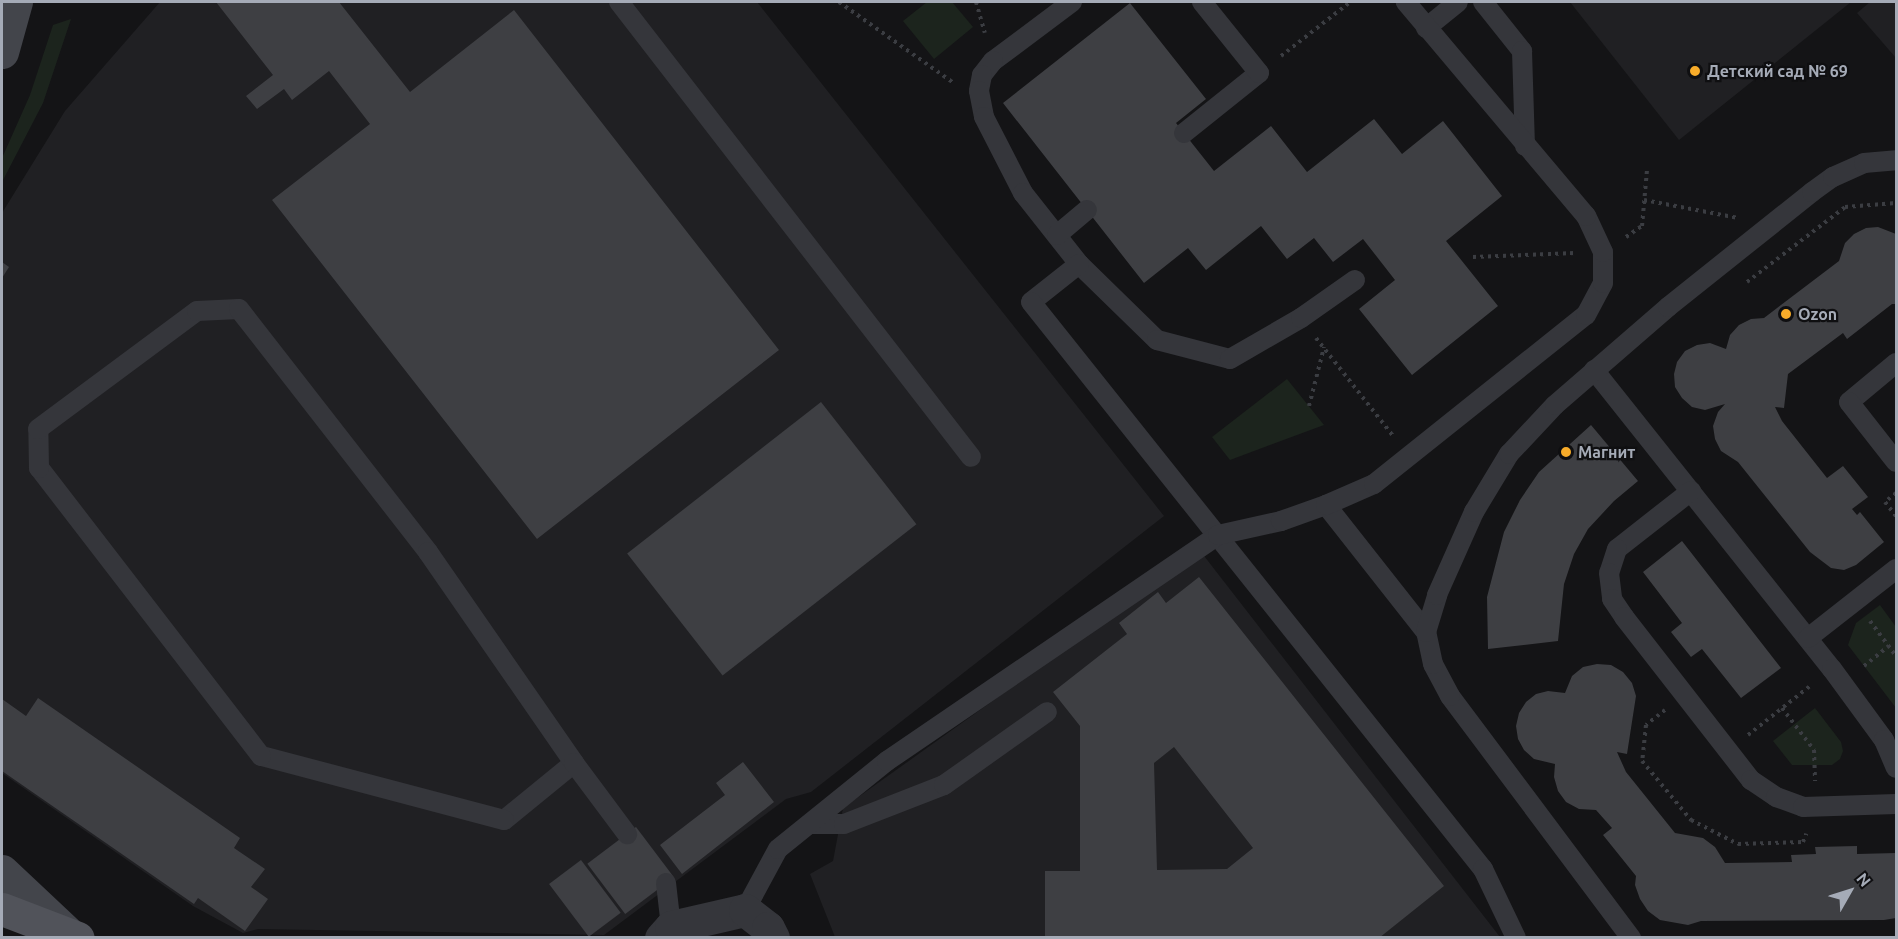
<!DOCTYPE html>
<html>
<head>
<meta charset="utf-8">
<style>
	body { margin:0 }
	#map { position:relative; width:1898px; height:939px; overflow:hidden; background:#141416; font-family:Ubuntu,sans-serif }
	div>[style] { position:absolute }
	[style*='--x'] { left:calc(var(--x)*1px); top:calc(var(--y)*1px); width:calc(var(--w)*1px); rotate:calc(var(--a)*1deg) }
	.built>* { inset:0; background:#202023 }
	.green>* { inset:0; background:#1c241d }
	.building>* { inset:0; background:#3e3f43; transform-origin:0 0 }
	.path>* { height:4px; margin-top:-2px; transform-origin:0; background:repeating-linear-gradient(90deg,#3b3d42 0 3px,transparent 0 7.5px) }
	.lane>* { height:20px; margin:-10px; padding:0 10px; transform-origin:10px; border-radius:10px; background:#35363b }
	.street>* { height:33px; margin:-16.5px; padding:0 16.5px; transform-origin:16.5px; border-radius:16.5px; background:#35363b }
	.secondary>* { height:33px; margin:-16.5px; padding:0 16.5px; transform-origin:16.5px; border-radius:16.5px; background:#43454b }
	.primary>* { height:33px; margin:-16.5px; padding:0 16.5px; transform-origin:16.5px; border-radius:16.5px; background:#51535a }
	.dots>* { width:16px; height:16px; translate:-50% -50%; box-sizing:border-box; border:3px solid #0f0f11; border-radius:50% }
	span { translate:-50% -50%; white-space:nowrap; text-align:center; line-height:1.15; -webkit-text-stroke:4.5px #0f0f11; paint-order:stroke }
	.poi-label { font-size:16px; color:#a5abb7; font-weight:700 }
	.left { translate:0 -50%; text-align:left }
	.frame { position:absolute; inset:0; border:3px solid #a5abb7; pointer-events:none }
	.north { position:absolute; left:1820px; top:861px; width:60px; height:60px; -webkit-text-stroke:4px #0f0f11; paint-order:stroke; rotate:51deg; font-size:16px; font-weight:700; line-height:24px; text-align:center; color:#a5abb7 }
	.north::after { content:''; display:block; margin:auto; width:21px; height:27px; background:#a5abb7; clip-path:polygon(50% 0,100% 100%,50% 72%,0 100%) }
</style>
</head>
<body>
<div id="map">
	<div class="built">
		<i style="clip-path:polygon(160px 2px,757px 2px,1164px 516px,811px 792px,786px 799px,604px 935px,258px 929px,243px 933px,193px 906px,2px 773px,2px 213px,65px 111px)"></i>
		<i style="clip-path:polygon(1570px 2px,1851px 2px,1679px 140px)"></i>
		<i style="clip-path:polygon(1870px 2px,1896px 2px,1896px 58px,1857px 13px)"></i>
		<i style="clip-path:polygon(1201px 552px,1500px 937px,835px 937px,810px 874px,833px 861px,843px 808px)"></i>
	</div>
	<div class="green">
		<i style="clip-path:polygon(927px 2px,952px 2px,973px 27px,934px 59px,903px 21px)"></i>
		<i style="clip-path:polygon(71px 19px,43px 103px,2px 182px,2px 158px,30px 95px,53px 25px)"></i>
		<i style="clip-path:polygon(1287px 379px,1324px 425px,1230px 460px,1212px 437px)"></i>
		<i style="clip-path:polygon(1880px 605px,1896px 627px,1896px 708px,1848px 645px,1856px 623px)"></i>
		<i style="clip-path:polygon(1815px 708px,1841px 742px,1843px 751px,1840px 759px,1832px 765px,1792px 765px,1773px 741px)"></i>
	</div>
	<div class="building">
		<i style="clip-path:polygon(216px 2px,339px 2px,410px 92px,514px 10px,779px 350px,537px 539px,272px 200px,370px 124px,329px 71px,292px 100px,284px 89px,257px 109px,246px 96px,273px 75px)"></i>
		<i style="clip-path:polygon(1130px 3px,1206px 99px,1176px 123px,1214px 171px,1271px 126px,1307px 172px,1374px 119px,1402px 154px,1443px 121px,1502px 196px,1446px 241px,1498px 306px,1412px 375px,1359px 309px,1395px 280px,1363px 239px,1333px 262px,1314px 238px,1287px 259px,1261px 226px,1206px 270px,1188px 248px,1144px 283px,1003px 103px)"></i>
		<i style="clip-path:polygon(1878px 227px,1896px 234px,1896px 304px,1892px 304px,1847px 339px,1843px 333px,1788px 374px,1784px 408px,1775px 407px,1782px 421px,1827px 478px,1843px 466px,1868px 497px,1852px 509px,1857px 515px,1860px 512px,1884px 542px,1856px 565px,1844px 570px,1831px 568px,1810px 552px,1738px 462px,1721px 451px,1715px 439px,1713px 426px,1718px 412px,1725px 404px,1705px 410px,1692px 407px,1682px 398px,1675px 387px,1674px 374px,1677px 362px,1685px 351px,1697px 345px,1710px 343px,1726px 349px,1730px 335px,1739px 325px,1751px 319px,1764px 318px,1839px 261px,1845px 243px,1854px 234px,1866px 228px)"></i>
		<i style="clip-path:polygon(2px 262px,9px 267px,2px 278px)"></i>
		<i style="left:821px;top:402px;width:155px;height:246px;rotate:52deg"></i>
		<i style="clip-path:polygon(1591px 425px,1638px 481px,1614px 501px,1588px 529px,1574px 554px,1564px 584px,1558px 641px,1488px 649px,1487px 597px,1504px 532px,1520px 500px,1539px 472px)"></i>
		<i style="clip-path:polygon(1682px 541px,1781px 668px,1741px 698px,1702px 649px,1691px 657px,1671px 632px,1682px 623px,1643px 572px)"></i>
		<i style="clip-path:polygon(evenodd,1199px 577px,1444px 886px,1379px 938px,1045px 938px,1045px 871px,1080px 871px,1080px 726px,1053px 692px,1127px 634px,1119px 623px,1158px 592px,1166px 603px,1199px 577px,1174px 747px,1253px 848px,1227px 869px,1157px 870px,1154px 763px,1174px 747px)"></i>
		<i style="clip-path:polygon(1597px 664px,1611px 665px,1623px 672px,1632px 683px,1636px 696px,1627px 754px,1617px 752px,1626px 772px,1675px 833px,1703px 838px,1715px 847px,1725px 863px,1792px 862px,1791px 855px,1816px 854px,1815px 847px,1857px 846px,1857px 854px,1896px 853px,1896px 918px,1884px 920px,1701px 921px,1688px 925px,1660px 920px,1648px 911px,1640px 899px,1635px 885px,1636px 876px,1603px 835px,1612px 828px,1596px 810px,1579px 809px,1566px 802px,1558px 791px,1554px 777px,1555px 764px,1534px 759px,1524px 750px,1518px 739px,1516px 726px,1519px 713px,1526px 702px,1536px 694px,1548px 691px,1565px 693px,1572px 676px,1583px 667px)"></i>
		<i style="clip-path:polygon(38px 698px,240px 838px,234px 848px,265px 869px,251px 887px,268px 899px,245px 931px,198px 898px,194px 904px,2px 771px,2px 699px,26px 716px)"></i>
		<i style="clip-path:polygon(743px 762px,774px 802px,682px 874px,660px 845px,725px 795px,716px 783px)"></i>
		<i style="left:636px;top:827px;width:63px;height:61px;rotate:53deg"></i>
		<i style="left:581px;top:860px;width:66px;height:40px;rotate:53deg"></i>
	</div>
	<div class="path">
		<i style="--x:839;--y:2;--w:141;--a:35.2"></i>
		<i style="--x:976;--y:2;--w:32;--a:74"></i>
		<i style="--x:1281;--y:56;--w:88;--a:-38"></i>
		<i style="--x:1644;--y:200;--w:96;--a:10.8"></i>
		<i style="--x:1626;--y:237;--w:19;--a:-35"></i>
		<i style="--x:1642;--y:226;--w:56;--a:-84.9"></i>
		<i style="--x:1473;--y:257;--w:102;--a:-2.2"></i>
		<i style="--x:1747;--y:282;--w:123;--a:-37.4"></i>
		<i style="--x:1845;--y:207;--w:51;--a:-4.5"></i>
		<i style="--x:1316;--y:338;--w:125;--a:51.8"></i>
		<i style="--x:1309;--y:406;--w:61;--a:-75.7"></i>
		<i style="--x:1896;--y:493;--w:14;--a:141"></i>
		<i style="--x:1885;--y:502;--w:18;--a:52"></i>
		<i style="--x:1870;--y:621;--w:44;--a:53.4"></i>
		<i style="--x:1864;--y:666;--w:32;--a:-39"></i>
		<i style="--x:1782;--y:708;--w:53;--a:52.7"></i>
		<i style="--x:1814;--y:750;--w:31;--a:88"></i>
		<i style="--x:1665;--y:710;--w:24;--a:142"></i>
		<i style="--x:1646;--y:725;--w:36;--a:96"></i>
		<i style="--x:1642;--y:761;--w:77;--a:50.3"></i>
		<i style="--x:1691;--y:820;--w:53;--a:27.1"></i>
		<i style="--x:1738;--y:844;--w:65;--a:-1.8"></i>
		<i style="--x:1803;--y:842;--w:9;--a:-69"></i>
		<i style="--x:1748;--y:735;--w:79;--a:-38.3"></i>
	</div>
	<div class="lane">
		<i style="--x:619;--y:2;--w:575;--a:52.27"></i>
		<i style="--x:1072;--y:2;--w:99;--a:143.2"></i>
		<i style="--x:993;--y:61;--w:18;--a:128"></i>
		<i style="--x:982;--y:75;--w:16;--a:101"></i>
		<i style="--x:979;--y:91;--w:26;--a:79"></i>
		<i style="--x:984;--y:117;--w:85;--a:62.8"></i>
		<i style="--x:1023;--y:193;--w:90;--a:51.7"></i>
		<i style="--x:1079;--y:264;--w:109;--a:44.3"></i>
		<i style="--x:1157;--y:340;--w:75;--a:14.6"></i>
		<i style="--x:1230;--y:359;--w:82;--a:-30"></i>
		<i style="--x:1301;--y:318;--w:66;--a:-35.1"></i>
		<i style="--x:1483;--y:2;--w:63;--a:51.5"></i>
		<i style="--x:1522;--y:51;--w:95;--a:88.2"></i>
		<i style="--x:1426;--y:28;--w:41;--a:-39.1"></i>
		<i style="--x:1184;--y:133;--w:96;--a:-38.7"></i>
		<i style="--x:1259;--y:73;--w:91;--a:-128.8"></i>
		<i style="--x:1057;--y:235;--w:39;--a:-40"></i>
		<i style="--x:1079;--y:264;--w:61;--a:141.6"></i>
		<i style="--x:1031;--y:302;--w:725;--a:51.44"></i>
		<i style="--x:1483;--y:869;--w:76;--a:64.4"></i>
		<i style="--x:1896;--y:363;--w:61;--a:140.3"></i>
		<i style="--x:1849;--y:402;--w:76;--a:51.9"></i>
		<i style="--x:1594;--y:370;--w:382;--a:51.5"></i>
		<i style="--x:1832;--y:669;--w:88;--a:53.8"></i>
		<i style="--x:1884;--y:740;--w:30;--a:67"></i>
		<i style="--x:1691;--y:491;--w:94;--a:141.9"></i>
		<i style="--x:1617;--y:549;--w:25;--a:108"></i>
		<i style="--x:1609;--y:573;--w:26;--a:83"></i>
		<i style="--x:1612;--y:599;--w:22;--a:56"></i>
		<i style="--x:1624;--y:617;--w:207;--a:52.1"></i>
		<i style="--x:1751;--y:780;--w:30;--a:34"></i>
		<i style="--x:1776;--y:797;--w:29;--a:20"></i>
		<i style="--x:1803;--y:807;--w:93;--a:-1.8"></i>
		<i style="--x:1326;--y:505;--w:162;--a:51.8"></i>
		<i style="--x:1808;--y:638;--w:112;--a:-38.1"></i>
		<i style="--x:574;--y:763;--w:90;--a:140.8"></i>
		<i style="--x:504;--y:820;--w:251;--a:-165.2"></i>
		<i style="--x:261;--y:756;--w:364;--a:-127.6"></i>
		<i style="--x:39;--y:468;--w:39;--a:-91"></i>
		<i style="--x:38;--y:429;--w:198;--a:-36.6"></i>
		<i style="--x:197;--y:311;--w:42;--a:-2.7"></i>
		<i style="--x:239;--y:309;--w:308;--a:52.1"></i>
		<i style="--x:428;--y:552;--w:257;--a:55.3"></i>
		<i style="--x:574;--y:763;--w:89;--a:53.3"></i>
		<i style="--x:810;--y:824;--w:34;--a:0"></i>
		<i style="--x:844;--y:824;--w:107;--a:-21.3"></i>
		<i style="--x:944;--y:785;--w:126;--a:-35.3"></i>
		<i style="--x:666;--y:883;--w:44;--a:83.5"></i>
		<i style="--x:745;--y:910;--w:69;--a:-61.6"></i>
		<i style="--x:778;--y:849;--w:140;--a:-38.9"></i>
		<i style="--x:887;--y:761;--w:401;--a:-34.3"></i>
		<i style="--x:1218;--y:535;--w:65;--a:-12.5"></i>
		<i style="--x:1281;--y:521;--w:48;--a:-19.6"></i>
		<i style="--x:1326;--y:505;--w:52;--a:-23.6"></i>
		<i style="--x:1374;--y:484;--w:271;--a:-38.6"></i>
		<i style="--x:1586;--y:315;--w:36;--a:-62"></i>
		<i style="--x:1603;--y:283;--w:31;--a:-90"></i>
		<i style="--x:1603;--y:252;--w:40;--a:-115"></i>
		<i style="--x:1586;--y:216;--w:280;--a:-130.1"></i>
		<i style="--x:1631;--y:938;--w:302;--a:-126.8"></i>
		<i style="--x:1450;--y:696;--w:36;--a:-118"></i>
		<i style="--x:1433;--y:664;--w:33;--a:-102"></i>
		<i style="--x:1426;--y:632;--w:39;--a:-73"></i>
		<i style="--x:1437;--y:595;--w:91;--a:-66"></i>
		<i style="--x:1474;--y:512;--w:68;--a:-58.9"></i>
		<i style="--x:1509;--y:454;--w:67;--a:-46.8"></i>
		<i style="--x:1555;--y:405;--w:150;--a:-40.9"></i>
		<i style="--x:1668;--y:307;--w:184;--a:-38.6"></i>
		<i style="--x:1812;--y:192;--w:26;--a:-36"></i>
		<i style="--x:1833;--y:177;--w:34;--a:-24"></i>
		<i style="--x:1864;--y:163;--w:32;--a:-5"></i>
	</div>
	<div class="street">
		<i style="--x:661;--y:938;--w:15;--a:-48"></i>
		<i style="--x:671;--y:927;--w:76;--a:-12.9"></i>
		<i style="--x:745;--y:910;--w:29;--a:38"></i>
		<i style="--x:768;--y:928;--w:11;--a:63"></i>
	</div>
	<div class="secondary">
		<i style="--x:2;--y:52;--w:52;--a:-74.4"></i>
		<i style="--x:2;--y:871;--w:89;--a:43.2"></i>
	</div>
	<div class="primary">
		<i style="--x:2;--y:909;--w:81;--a:20.9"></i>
	</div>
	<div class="dots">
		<i style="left:1695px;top:71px;background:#f8ac2a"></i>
		<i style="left:1786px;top:314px;background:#f8ac2a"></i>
		<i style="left:1566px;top:452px;background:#f8ac2a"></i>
	</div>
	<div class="poi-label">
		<span class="left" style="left:1707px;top:71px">Детский сад № 69</span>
		<span class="left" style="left:1798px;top:314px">Ozon</span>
		<span class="left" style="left:1578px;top:452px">Магнит</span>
	</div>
	<div class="frame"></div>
	<div class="north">N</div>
</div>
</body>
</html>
